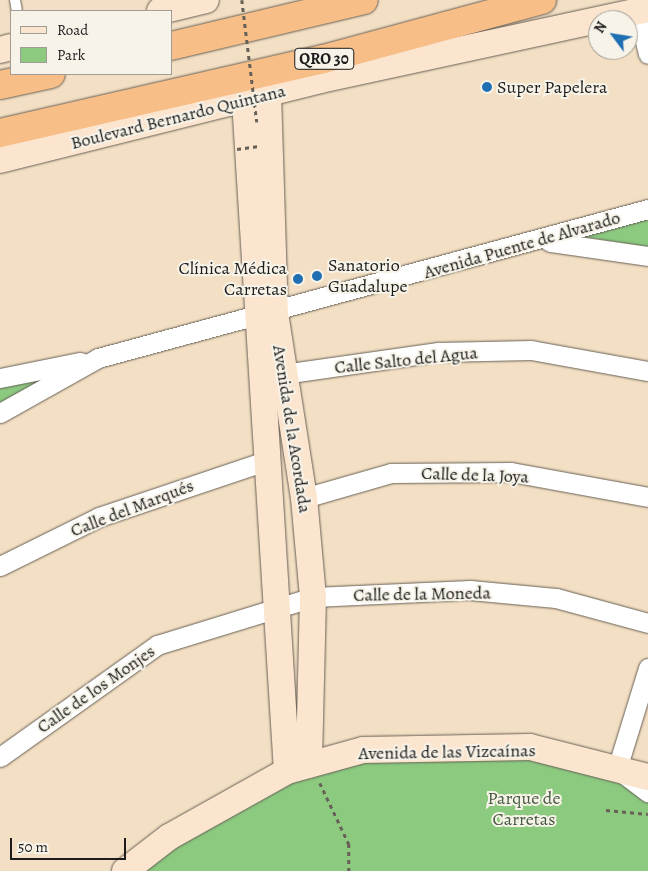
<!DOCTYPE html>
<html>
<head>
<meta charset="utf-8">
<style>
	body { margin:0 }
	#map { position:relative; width:648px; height:871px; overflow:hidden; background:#f3dfc3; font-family:Alegreya,serif }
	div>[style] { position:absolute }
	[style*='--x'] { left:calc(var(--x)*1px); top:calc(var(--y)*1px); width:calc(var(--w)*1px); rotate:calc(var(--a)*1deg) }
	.green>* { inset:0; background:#8cca80 }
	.path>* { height:2.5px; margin-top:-1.25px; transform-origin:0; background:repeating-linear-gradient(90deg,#676056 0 4px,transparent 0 8px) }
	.roads { filter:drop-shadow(0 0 1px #676056) drop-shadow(0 0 1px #676056) }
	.lane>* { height:10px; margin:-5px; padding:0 5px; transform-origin:5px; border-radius:5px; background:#fff }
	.street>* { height:19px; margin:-9.5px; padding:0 9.5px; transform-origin:9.5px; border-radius:9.5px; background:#fff }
	.secondary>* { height:26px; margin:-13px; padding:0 13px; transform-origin:13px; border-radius:13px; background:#fce5cf }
	.highway>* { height:28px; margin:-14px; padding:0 14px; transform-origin:14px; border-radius:14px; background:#f7be87 }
	.path-bridge>* { height:2.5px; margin-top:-1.25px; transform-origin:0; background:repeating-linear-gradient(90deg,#676056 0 4px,transparent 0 8px) }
	.dots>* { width:14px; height:14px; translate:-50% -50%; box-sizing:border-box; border:2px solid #f7f3e8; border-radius:50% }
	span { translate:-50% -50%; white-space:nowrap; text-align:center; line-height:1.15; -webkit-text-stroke:4px #f7f3e8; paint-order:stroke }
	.shield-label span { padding:1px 4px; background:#f7f3e8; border:1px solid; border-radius:4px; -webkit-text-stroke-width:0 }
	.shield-label { font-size:16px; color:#1c1c1c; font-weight:700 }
	.poi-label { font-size:18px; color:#1c1c1c }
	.left { translate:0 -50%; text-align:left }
	.right { translate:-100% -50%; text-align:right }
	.street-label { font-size:18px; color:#1c1c1c }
	.park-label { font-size:18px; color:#43593f }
	.legend { position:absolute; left:10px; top:10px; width:162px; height:65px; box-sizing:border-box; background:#f7f3e8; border:1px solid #9f9d96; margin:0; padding:6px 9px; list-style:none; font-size:15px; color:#1c1c1c }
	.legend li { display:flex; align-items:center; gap:10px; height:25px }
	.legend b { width:25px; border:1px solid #9f9d96 }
	.north { position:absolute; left:588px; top:10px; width:50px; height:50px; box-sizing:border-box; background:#f7f3e8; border:1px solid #9f9d96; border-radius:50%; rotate:301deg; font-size:14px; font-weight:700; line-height:20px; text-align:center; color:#1c1c1c }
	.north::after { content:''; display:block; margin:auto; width:18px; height:22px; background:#1f6fb2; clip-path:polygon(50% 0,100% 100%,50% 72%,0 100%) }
	.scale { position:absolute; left:10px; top:838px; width:116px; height:22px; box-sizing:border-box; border:2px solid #1c1c1c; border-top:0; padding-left:6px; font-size:15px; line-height:18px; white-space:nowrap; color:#1c1c1c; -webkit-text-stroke:4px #f7f3e8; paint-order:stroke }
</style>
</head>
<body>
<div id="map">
	<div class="green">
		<i style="clip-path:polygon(648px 216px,648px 247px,585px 237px)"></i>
		<i style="clip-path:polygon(98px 358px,0 413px,0 378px)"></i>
		<i style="clip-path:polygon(530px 747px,648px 777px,648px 871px,134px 871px,169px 837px,363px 750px)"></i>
	</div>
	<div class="path">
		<i style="--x:320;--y:783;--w:68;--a:64.6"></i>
		<i style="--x:349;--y:844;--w:27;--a:90"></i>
		<i style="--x:606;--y:810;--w:42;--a:5.4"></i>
	</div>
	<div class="roads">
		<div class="lane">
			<i style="--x:15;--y:0;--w:11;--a:80"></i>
		</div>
		<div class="street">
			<i style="--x:638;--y:11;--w:44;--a:76.9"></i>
			<i style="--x:550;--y:242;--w:99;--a:8.1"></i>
			<i style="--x:283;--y:374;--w:157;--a:-8.1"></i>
			<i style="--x:438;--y:352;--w:93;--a:-1.2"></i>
			<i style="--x:531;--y:350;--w:119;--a:10.2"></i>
			<i style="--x:0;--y:378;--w:82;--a:-11.3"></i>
			<i style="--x:0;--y:413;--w:112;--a:-29.3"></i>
			<i style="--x:98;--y:358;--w:570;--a:-15.16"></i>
			<i style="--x:304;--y:498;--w:91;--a:-16"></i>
			<i style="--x:391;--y:473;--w:120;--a:-0.5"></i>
			<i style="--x:511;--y:472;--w:139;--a:10.3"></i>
			<i style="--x:0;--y:566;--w:110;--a:-26.3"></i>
			<i style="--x:99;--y:517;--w:178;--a:-18.6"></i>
			<i style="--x:648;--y:668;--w:106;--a:107.1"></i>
			<i style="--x:617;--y:769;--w:39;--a:37"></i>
			<i style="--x:0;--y:757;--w:193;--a:-35.5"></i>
			<i style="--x:157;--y:645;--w:163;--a:-17.1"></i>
			<i style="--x:313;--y:597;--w:157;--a:-2.6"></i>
			<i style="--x:470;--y:590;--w:86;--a:5.3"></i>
			<i style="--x:556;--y:598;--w:95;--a:15.2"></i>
		</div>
		<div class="secondary">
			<i style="--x:160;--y:11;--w:47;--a:-13.4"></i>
			<i style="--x:0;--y:50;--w:11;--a:-15"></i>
			<i style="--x:268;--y:94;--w:219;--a:88.2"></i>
			<i style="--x:275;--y:313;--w:187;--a:81.1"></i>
			<i style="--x:304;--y:498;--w:99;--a:84.8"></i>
			<i style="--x:313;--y:597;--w:168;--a:91.4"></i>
			<i style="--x:245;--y:100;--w:672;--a:86.42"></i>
			<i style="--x:0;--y:160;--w:330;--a:-14"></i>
			<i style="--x:320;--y:80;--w:336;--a:-12.2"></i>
			<i style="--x:125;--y:871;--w:56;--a:-37.7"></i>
			<i style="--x:169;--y:837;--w:135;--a:-29.2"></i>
			<i style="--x:287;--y:771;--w:79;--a:-15.4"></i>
			<i style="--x:363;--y:750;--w:167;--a:-1"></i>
			<i style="--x:530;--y:747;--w:122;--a:14.3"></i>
		</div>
		<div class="highway">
			<i style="--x:171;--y:46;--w:198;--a:-13.4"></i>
			<i style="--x:0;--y:85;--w:52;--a:-12.2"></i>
			<i style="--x:0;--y:133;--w:331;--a:-12.9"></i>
			<i style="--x:323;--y:59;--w:227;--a:-15.1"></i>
		</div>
	</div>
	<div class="path-bridge">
		<i style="--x:242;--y:0;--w:123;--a:83"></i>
		<i style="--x:237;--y:149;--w:22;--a:-8"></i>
	</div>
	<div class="dots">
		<i style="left:487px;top:87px;background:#1f6fb2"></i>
		<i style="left:317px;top:276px;background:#1f6fb2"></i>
		<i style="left:298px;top:279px;background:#1f6fb2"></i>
	</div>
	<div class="shield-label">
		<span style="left:324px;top:59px">QRO 30</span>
	</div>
	<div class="poi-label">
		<span class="left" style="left:497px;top:87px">Super Papelera</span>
		<span class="left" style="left:328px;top:276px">Sanatorio<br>Guadalupe</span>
		<span class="right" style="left:287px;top:279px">Clínica Médica<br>Carretas</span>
	</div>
	<div class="street-label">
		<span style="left:178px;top:117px;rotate:-14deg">Boulevard Bernardo Quintana</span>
		<span style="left:522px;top:245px;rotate:-16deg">Avenida Puente de Alvarado</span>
		<span style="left:406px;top:360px;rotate:-6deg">Calle Salto del Agua</span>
		<span style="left:292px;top:429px;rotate:81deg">Avenida de la Acordada</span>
		<span style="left:475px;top:475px;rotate:2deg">Calle de la Joya</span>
		<span style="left:132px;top:508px;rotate:-21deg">Calle del Marqués</span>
		<span style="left:422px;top:594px;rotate:-1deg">Calle de la Moneda</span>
		<span style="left:96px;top:689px;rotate:-35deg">Calle de los Monjes</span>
		<span style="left:447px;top:752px;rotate:-1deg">Avenida de las Vizcaínas</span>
	</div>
	<div class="park-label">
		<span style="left:524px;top:809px">Parque de<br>Carretas</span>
	</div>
	<ul class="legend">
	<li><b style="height:6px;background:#fce5cf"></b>Road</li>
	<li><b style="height:14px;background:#8cca80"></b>Park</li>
	</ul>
	<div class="north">N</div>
	<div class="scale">50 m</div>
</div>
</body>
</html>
